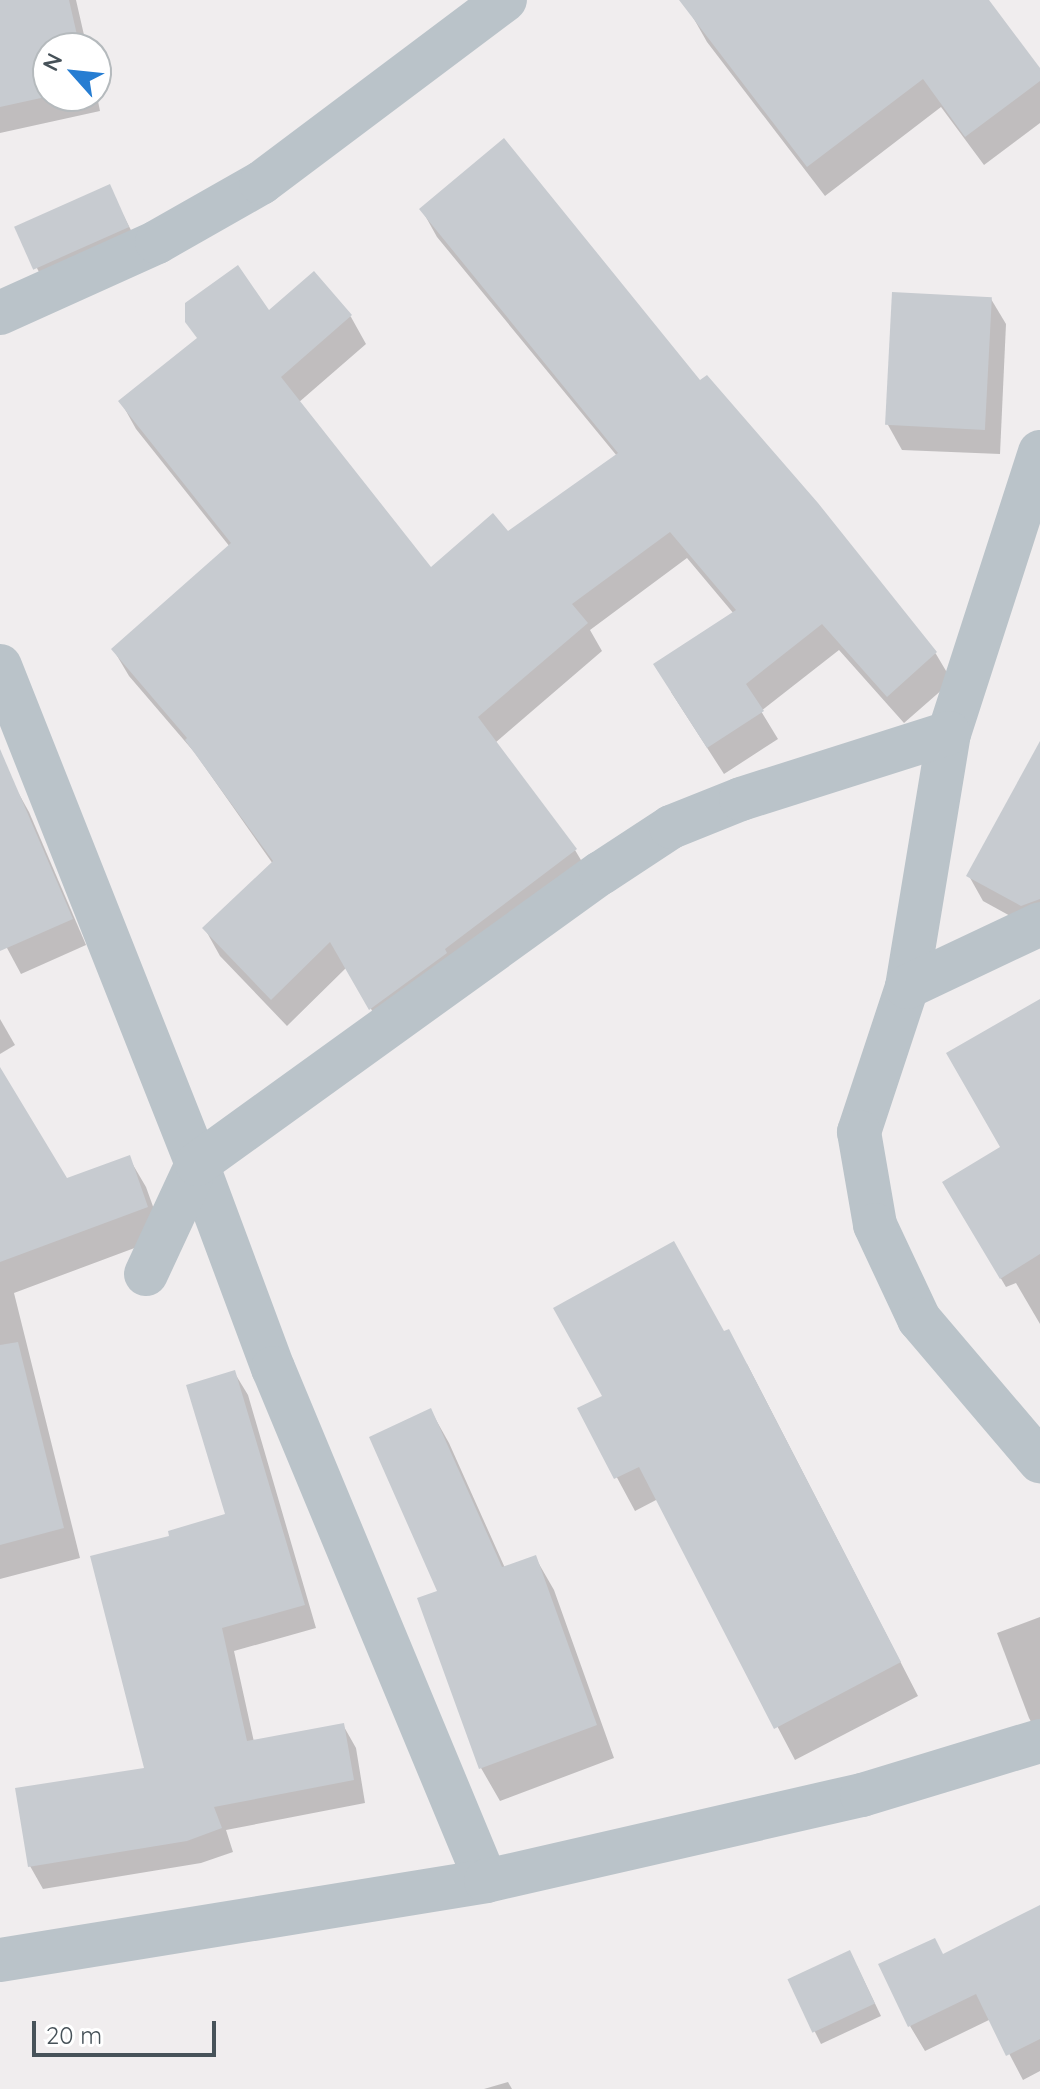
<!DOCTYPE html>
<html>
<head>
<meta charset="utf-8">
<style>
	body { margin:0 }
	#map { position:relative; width:1040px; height:2089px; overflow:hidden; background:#f0edee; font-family:Quicksand,sans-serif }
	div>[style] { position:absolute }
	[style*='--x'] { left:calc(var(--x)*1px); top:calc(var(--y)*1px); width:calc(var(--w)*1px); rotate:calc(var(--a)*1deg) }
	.shadow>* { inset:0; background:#0003; transform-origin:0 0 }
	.building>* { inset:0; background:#c7cbd0; transform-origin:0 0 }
	.minor>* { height:44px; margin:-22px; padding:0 22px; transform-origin:22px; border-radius:22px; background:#bac3c9 }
	.tertiary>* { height:44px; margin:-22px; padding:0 22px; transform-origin:22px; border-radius:22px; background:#bac3c9 }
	span { translate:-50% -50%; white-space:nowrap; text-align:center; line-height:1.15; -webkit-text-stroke:6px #fff; paint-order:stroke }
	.north { position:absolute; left:32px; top:32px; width:80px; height:80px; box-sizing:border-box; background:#fff; border:2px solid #b5babd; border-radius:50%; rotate:297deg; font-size:22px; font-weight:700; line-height:32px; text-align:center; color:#475259 }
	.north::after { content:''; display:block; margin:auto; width:28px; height:36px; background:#267dd2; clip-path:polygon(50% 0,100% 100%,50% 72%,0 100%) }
	.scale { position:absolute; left:32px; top:2021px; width:184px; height:36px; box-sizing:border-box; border:4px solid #475259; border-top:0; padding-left:10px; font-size:24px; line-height:28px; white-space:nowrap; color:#475259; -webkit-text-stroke:6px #fff; paint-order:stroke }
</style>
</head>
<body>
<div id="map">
	<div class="shadow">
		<i style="clip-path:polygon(0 0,76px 0,87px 48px,48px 48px,48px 96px,96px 96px,96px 91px,100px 111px,0 133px)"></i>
		<i style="clip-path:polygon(706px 0,977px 0,1040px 72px,1040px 123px,984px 165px,941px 107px,825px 196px,707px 42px,690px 12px)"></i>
		<i style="left:109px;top:187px;width:74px;height:101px;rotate:63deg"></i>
		<i style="clip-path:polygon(422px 210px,700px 383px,816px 505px,936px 654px,952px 681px,904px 723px,839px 650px,761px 711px,778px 739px,724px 774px,671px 692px,734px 614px,687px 558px,590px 630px,602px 651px,495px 743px,575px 850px,591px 877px,386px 1035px,347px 967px,287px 1026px,220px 956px,205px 929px,273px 864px,195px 753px,129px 676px,113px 649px,230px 547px,136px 429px,121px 402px,269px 313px,314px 274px,351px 317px,366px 344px,298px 403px,430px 570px,508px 533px,617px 456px,437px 237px)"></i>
		<i style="clip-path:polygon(991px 299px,1006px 324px,1000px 454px,902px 450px,888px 425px)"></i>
		<i style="clip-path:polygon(1040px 738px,1040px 929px,1036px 930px,983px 901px,969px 876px,1040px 746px)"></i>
		<i style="clip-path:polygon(15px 787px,29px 812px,86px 945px,21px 974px,0 935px,0 793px)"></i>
		<i style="clip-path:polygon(1040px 1001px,1040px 1324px,1016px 1283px,1006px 1287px,965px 1218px,1002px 1148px)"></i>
		<i style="clip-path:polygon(0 1019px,15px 1045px,0 1054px)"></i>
		<i style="clip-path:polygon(0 1070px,66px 1181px,129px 1158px,146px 1187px,164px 1237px,14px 1293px,80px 1558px,0 1579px)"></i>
		<i style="clip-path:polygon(747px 1364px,918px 1696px,795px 1760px,658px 1499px,635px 1511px,580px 1409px)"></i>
		<i style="clip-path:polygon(234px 1372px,248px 1395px,316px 1628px,234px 1651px,254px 1742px,343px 1725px,356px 1748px,365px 1803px,226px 1830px,233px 1852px,201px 1863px,43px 1889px,30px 1866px,146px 1769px,172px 1537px,228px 1516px)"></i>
		<i style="clip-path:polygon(431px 1411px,449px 1443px,505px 1568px,535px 1557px,554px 1590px,614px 1758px,500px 1801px,481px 1768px,440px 1592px)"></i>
		<i style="clip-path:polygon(1040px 1617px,1040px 1738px,1029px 1718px,997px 1633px)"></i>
		<i style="clip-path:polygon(1040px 1907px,1040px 2071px,1023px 2080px,991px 2019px,925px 2051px,910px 2026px,944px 1956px)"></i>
		<i style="clip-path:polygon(857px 1966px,881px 2016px,821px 2044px,790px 1982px)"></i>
		<i style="clip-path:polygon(508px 2082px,512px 2089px,484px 2089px)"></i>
	</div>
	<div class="building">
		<i style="clip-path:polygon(0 0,69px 0,80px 48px,48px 48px,50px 96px,0 107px)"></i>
		<i style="clip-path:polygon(679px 0,989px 0,1040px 68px,1040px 81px,965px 137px,923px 79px,807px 167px)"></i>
		<i style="clip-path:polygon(504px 138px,700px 380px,707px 375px,818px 503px,937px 652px,887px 697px,822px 624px,746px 684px,764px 711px,707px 748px,653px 664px,736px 610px,670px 532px,572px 604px,588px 623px,478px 717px,577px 849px,445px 949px,447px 953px,369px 1010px,330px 942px,271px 1000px,202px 928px,273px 861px,185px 740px,187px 738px,111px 649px,231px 543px,118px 401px,197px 338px,185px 322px,185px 303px,238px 265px,269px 310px,314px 271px,352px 315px,281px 377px,431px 567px,493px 513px,508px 531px,618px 453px,419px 209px)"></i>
		<i style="left:110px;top:184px;width:47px;height:105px;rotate:66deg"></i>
		<i style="left:892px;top:292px;width:100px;height:133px;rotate:3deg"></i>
		<i style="clip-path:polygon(1040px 741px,1040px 899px,1021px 906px,966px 876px)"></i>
		<i style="clip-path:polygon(0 749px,73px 919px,0 951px)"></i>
		<i style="clip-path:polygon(1040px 999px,1040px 1254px,1000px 1279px,942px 1182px,1000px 1147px,946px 1053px)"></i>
		<i style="clip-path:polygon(0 1067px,67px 1178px,130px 1155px,148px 1207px,0 1262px)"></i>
		<i style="clip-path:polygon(674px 1241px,724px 1331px,729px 1329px,901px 1662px,774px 1729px,639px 1467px,614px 1479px,577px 1408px,602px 1396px,553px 1308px)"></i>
		<i style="clip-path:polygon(18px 1342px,64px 1528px,0 1545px,0 1345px)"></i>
		<i style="clip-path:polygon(235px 1370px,305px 1605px,222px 1628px,247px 1741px,344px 1723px,354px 1780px,214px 1807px,222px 1828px,187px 1841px,28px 1867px,15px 1788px,144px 1768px,90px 1556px,169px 1536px,168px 1531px,225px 1514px,186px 1385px)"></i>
		<i style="clip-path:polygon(431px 1408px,502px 1567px,536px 1555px,597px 1725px,479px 1769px,417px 1598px,437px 1591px,369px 1437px)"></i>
		<i style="clip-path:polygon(1040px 1905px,1040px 2039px,1006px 2056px,976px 1994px,908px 2027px,878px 1964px,935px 1938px,943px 1954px)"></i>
		<i style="left:850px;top:1950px;width:59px;height:69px;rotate:65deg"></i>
	</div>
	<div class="minor">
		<i style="--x:0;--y:313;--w:172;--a:-24.3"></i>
		<i style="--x:157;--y:242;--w:120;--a:-29.6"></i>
		<i style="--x:261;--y:183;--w:305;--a:-36.9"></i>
		<i style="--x:1040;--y:452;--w:295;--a:107.9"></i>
		<i style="--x:949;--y:733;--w:257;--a:99.4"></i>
		<i style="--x:907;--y:987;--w:153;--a:108.3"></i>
		<i style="--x:859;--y:1132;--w:94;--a:80.2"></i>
		<i style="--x:875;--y:1225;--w:104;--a:64.9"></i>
		<i style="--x:919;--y:1319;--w:187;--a:49.6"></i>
		<i style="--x:0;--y:666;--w:536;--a:68.42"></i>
		<i style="--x:197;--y:1164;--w:218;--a:69.6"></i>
		<i style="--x:273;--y:1368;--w:555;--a:67.45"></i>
		<i style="--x:907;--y:987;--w:147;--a:-25.3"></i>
		<i style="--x:146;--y:1274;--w:121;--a:-65.1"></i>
		<i style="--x:197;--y:1164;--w:498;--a:-35.8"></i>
		<i style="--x:601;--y:873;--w:84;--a:-33.3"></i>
		<i style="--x:671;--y:827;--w:75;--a:-21.8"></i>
		<i style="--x:741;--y:799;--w:218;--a:-17.6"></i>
	</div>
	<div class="tertiary">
		<i style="--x:0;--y:1960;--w:492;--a:-9.2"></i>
		<i style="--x:486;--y:1881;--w:386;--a:-12.9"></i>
		<i style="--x:862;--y:1795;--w:186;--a:-16.9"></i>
	</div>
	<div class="north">N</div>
	<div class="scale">20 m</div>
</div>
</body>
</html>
